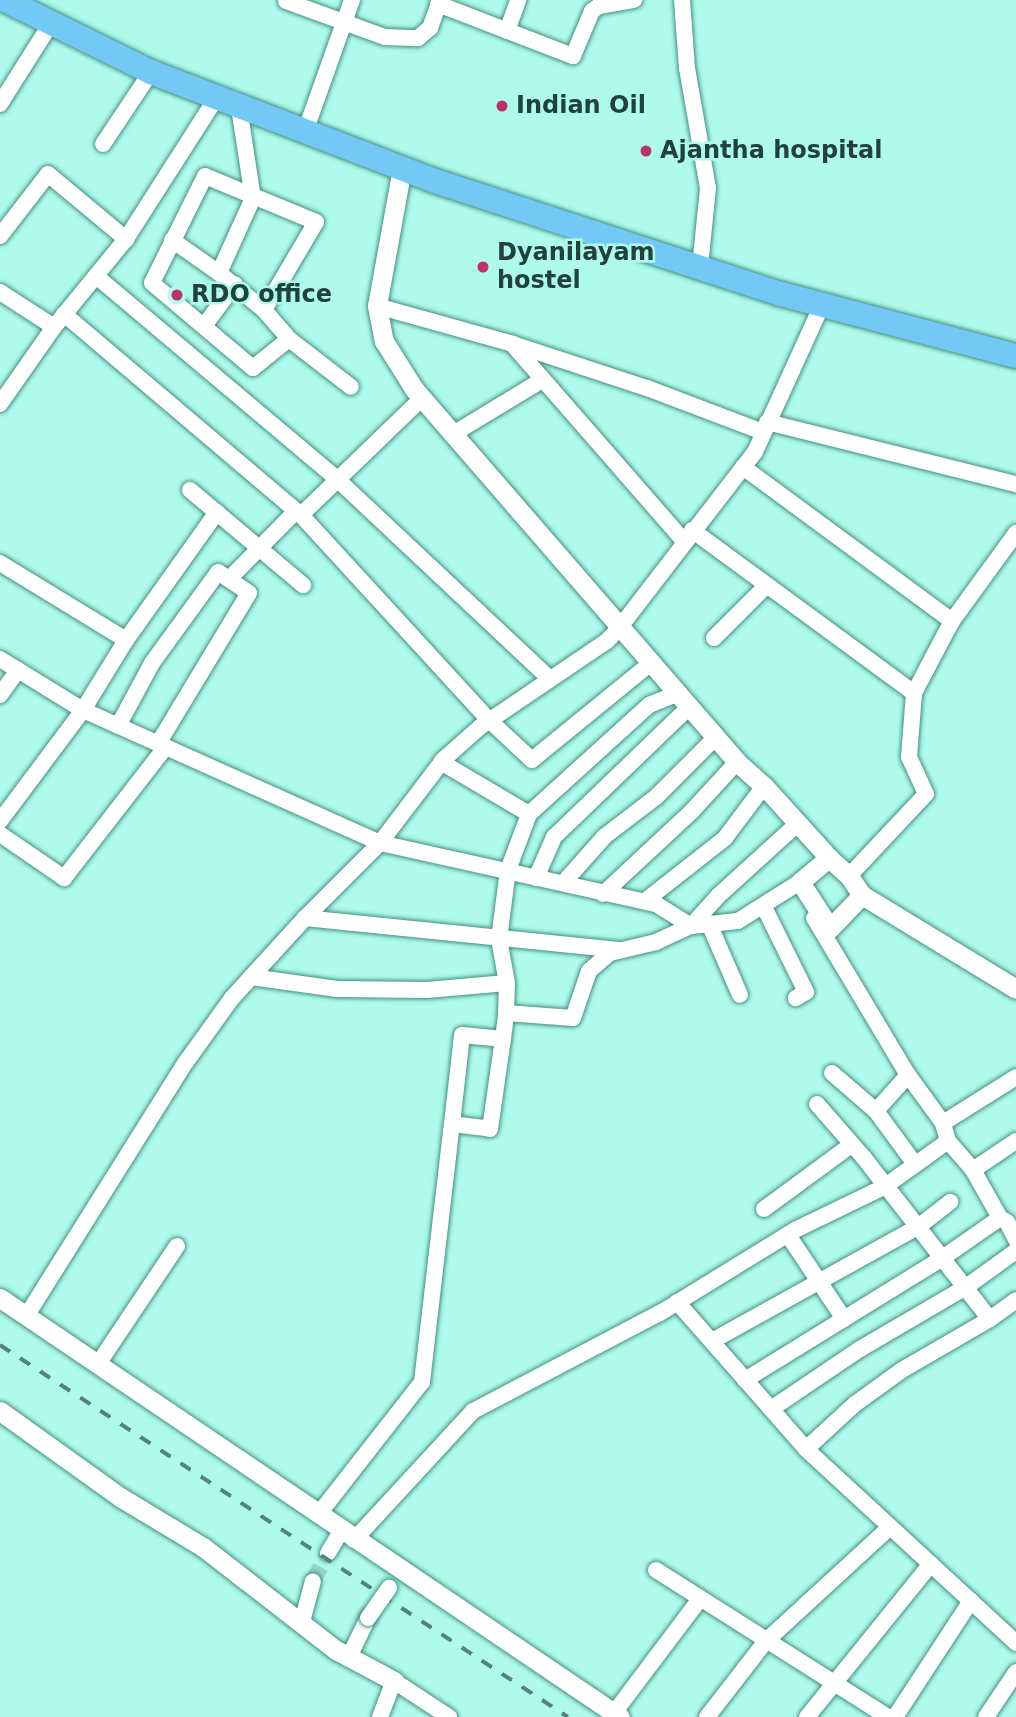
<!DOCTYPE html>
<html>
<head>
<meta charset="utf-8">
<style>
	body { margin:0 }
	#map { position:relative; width:1016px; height:1717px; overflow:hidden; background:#aefbeb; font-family:"DejaVu Sans",sans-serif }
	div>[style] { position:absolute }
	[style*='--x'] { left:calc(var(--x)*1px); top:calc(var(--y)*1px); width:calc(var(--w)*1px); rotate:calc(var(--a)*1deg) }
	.minor-tunnel>* { height:16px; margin-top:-8px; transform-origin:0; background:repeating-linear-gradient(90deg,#92d6c8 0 16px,transparent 0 24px) }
	.roads { filter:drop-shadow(0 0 2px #438f82) drop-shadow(0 0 2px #438f82) }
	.minor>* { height:16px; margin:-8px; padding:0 8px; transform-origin:8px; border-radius:8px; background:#fff }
	.tertiary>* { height:19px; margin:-9.5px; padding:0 9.5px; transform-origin:9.5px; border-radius:9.5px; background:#fff }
	.primary>* { height:24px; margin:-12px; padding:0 12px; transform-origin:12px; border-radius:12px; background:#74c8f5 }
	.rail>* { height:3.5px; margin-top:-1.75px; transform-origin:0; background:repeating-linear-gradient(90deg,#53847a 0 12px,transparent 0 24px) }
	.bridges { filter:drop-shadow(0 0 2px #438f82) drop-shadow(0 0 2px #438f82) }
	.minor-bridge>* { height:16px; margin:-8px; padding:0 8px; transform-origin:8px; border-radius:8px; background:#fff }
	.dots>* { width:19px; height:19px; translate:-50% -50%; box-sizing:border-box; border:4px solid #aefbeb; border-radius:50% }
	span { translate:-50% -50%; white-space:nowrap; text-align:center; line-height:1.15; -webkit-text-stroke:5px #aefbeb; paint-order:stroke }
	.poi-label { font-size:24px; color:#21413b; font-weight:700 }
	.left { translate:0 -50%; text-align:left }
</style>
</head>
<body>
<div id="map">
	<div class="minor-tunnel">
		<i style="--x:313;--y:1581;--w:32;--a:-62"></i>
	</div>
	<div class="roads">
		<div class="minor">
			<i style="--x:682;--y:0;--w:68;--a:85.8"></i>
			<i style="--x:687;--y:68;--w:122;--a:80.1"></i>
			<i style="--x:708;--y:188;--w:79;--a:95.8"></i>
			<i style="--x:286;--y:1;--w:105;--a:20"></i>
			<i style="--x:385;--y:37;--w:33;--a:2"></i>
			<i style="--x:418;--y:38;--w:16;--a:-40"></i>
			<i style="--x:430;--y:28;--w:30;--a:-70"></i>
			<i style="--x:438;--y:4;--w:145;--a:21.1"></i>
			<i style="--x:573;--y:56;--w:49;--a:-67.1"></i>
			<i style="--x:592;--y:11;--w:9;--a:-36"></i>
			<i style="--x:599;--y:6;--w:36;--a:-10"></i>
			<i style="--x:507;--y:31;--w:33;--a:-70"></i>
			<i style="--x:0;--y:104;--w:93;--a:-57.7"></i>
			<i style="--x:239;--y:107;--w:92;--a:81.3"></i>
			<i style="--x:253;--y:198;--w:82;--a:114.4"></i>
			<i style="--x:219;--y:273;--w:58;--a:39.4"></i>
			<i style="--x:264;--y:310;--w:38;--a:49"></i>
			<i style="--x:289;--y:339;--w:78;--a:37.7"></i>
			<i style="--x:305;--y:132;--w:140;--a:-70.4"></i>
			<i style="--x:103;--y:144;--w:87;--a:-56.3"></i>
			<i style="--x:0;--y:236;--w:78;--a:-52.3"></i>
			<i style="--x:48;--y:174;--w:102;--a:39.8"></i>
			<i style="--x:172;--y:240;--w:57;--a:35.1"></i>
			<i style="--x:96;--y:276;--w:317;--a:40.1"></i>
			<i style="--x:338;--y:480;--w:291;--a:43.2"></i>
			<i style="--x:0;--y:292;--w:64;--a:32.9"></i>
			<i style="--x:377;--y:306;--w:141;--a:15.6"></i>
			<i style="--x:513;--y:344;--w:141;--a:18.2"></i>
			<i style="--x:647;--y:388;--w:124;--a:20.8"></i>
			<i style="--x:264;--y:310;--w:102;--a:-59.4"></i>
			<i style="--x:316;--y:222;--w:120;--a:-157.5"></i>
			<i style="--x:205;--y:176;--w:119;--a:116.4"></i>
			<i style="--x:152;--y:283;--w:132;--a:40.1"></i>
			<i style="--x:253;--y:368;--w:46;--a:-38.9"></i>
			<i style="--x:64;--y:314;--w:311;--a:40.3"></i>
			<i style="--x:301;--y:515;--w:280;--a:47.5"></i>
			<i style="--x:490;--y:721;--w:57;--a:42.9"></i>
			<i style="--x:532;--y:760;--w:154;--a:-39.2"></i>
			<i style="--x:204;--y:326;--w:52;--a:-53.6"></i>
			<i style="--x:513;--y:345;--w:260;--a:48.9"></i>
			<i style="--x:0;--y:404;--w:94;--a:-55"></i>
			<i style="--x:54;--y:327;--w:114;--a:-50.7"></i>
			<i style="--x:126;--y:239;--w:167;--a:-57.4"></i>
			<i style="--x:767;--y:422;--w:257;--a:14"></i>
			<i style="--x:453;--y:434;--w:104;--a:-31.2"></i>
			<i style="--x:743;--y:467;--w:260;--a:36.4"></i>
			<i style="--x:190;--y:490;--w:148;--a:40.1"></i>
			<i style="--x:301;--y:515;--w:168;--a:-44"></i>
			<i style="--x:692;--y:530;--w:275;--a:36.3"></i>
			<i style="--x:0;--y:563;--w:148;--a:31.4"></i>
			<i style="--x:126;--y:640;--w:157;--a:-54.6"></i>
			<i style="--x:229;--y:579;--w:95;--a:-45.4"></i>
			<i style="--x:714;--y:638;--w:72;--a:-45"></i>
			<i style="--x:0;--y:659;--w:97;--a:31.6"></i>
			<i style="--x:83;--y:710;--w:325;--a:24.1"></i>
			<i style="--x:380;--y:843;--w:283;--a:12.5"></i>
			<i style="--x:656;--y:904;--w:41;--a:32.2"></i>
			<i style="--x:691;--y:926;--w:47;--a:-6.1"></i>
			<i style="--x:738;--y:921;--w:73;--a:-32.2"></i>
			<i style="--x:0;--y:695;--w:31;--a:-54"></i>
			<i style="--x:118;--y:726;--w:72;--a:-61.6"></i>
			<i style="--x:152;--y:663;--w:112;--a:-54"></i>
			<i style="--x:218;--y:572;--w:37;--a:34"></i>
			<i style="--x:249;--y:593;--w:176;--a:121.1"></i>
			<i style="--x:441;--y:762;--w:102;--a:30.6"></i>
			<i style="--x:529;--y:814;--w:162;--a:-42.2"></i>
			<i style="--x:649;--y:705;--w:32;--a:-22"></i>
			<i style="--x:0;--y:821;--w:139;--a:-53.2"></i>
			<i style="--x:83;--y:710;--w:82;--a:-58.4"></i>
			<i style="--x:0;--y:834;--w:78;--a:34.5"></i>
			<i style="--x:64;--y:878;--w:165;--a:-52.2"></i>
			<i style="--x:849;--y:876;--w:112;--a:-46.8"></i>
			<i style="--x:926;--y:794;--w:41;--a:-114.7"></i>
			<i style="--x:909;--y:757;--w:64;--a:-85.5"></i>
			<i style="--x:914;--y:693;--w:81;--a:-62.2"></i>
			<i style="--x:952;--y:621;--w:109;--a:-54"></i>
			<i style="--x:536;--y:878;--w:45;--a:-66.3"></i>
			<i style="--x:554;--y:837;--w:189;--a:-43.9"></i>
			<i style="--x:565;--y:881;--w:60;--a:-48.4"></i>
			<i style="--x:605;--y:836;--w:64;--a:-37.4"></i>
			<i style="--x:656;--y:797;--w:86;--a:-45"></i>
			<i style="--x:603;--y:894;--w:122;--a:-43"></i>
			<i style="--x:692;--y:811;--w:67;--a:-47.4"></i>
			<i style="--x:645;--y:901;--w:102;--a:-38.2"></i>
			<i style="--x:725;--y:838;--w:65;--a:-53.1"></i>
			<i style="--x:764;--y:907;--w:95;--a:63.7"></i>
			<i style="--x:806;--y:992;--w:12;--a:149"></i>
			<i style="--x:305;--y:918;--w:317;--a:5.8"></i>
			<i style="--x:814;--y:918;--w:183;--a:59.1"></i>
			<i style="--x:710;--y:926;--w:75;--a:66.5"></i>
			<i style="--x:251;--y:977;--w:87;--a:7.9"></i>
			<i style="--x:337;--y:989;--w:90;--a:0.6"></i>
			<i style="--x:427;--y:990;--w:80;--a:-5"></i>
			<i style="--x:506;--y:1013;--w:30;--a:-88"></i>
			<i style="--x:507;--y:983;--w:45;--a:-100.3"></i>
			<i style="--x:499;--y:939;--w:70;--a:-82.6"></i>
			<i style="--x:508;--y:870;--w:60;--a:-69.4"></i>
			<i style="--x:503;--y:1039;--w:41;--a:-174.4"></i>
			<i style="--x:462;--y:1035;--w:90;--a:96.4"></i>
			<i style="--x:452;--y:1124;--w:38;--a:7"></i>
			<i style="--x:490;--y:1129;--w:91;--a:-81.8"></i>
			<i style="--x:503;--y:1039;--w:26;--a:-83"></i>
			<i style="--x:506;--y:1013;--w:67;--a:4.3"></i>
			<i style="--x:573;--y:1018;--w:50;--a:-71.2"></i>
			<i style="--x:589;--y:971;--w:28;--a:-41"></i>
			<i style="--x:610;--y:953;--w:47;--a:-13.4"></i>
			<i style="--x:656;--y:942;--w:38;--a:-25"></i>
			<i style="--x:691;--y:926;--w:40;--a:-48"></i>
			<i style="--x:718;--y:896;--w:107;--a:-42.3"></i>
			<i style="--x:832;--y:1073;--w:58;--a:40.8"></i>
			<i style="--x:876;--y:1111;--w:66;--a:53.7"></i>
			<i style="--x:817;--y:1104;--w:72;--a:49"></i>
			<i style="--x:864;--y:1158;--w:204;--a:52"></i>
			<i style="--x:990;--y:1319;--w:32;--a:-36"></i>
			<i style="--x:876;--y:1111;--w:48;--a:-48.4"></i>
			<i style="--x:908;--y:1075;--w:59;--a:53.9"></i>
			<i style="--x:948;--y:1141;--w:38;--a:49"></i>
			<i style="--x:973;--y:1170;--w:55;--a:60.6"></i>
			<i style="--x:1000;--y:1218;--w:8;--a:30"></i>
			<i style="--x:1007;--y:1222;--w:20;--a:63"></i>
			<i style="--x:973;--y:1170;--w:52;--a:-34"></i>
			<i style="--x:764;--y:1209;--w:108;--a:-36.3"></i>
			<i style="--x:788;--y:1235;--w:101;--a:56.3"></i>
			<i style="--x:677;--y:1302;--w:196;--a:48.7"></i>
			<i style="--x:806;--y:1449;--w:67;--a:-42.6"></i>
			<i style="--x:855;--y:1404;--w:58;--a:-35.9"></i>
			<i style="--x:902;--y:1370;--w:102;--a:-30.1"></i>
			<i style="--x:27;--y:1315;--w:299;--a:-57.9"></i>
			<i style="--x:186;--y:1062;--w:79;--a:-54.3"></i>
			<i style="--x:232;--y:998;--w:108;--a:-47.6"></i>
			<i style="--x:305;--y:918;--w:106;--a:-45"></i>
			<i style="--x:380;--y:843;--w:106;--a:-52.7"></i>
			<i style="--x:444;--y:759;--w:48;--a:-41.6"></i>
			<i style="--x:480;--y:727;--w:153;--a:-34.1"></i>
			<i style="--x:607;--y:641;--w:19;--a:-47"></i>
			<i style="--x:620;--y:627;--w:221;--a:-52.4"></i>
			<i style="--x:755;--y:452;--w:162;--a:-65.5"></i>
			<i style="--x:712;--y:1341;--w:235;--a:-29"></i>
			<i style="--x:918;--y:1227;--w:41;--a:-38"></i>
			<i style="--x:98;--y:1364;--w:142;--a:-56.2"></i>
			<i style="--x:745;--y:1380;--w:230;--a:-31.7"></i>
			<i style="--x:941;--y:1259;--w:72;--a:-34.8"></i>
			<i style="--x:771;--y:1409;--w:107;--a:-34"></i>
			<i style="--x:860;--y:1349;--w:123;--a:-30.3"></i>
			<i style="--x:966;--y:1287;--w:62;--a:-35.8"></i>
			<i style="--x:806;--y:1449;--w:286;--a:42.7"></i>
			<i style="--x:318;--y:1515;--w:169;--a:-52"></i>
			<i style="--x:422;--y:1382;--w:260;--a:-83.4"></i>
			<i style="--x:354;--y:1540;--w:176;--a:-47.3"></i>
			<i style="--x:473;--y:1411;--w:211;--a:-27.7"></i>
			<i style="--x:660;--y:1313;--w:158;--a:-31.6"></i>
			<i style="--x:795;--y:1230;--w:99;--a:-25.8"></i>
			<i style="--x:884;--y:1187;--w:79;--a:-35.7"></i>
			<i style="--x:948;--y:1141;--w:19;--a:-106"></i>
			<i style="--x:943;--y:1123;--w:86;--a:-32.2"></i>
			<i style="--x:328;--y:1553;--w:26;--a:-59"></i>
			<i style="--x:656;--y:1570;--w:275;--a:32.4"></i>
			<i style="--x:302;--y:1622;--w:42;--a:-75"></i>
			<i style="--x:349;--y:1657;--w:43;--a:-64"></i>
			<i style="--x:614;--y:1713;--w:141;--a:-53"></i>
			<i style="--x:380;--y:1717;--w:39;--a:-69"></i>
			<i style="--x:394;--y:1681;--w:66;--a:33.2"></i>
			<i style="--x:707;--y:1717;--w:96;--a:-52.2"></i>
			<i style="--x:766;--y:1641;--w:168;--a:-42.6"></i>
			<i style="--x:807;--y:1717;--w:197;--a:-51"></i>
			<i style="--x:895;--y:1717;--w:139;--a:-56.8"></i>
			<i style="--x:986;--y:1717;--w:54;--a:-56.3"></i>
		</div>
		<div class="tertiary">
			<i style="--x:402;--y:168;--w:140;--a:100.3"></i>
			<i style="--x:377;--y:306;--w:36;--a:79"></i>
			<i style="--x:384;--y:341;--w:57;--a:58"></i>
			<i style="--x:414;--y:389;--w:493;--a:49.1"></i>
			<i style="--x:737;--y:762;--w:36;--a:42"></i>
			<i style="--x:764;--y:786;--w:97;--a:47.9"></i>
			<i style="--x:862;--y:895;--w:46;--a:134.1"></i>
			<i style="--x:830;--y:928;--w:55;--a:-123.1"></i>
			<i style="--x:800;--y:882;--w:38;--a:-40"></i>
			<i style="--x:829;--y:858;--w:27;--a:42"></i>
			<i style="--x:849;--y:876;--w:23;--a:56"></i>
			<i style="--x:862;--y:895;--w:180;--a:31.4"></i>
			<i style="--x:0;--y:1298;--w:748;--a:34.05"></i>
			<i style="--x:0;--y:1411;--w:148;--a:35.6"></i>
			<i style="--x:120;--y:1497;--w:97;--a:31.1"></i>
			<i style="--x:203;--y:1547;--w:168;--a:37.8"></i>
			<i style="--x:336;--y:1650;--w:66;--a:28.1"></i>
		</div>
		<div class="primary">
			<i style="--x:5;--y:0;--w:163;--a:26.3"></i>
			<i style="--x:151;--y:72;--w:304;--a:21"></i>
			<i style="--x:435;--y:181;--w:364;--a:18.1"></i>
			<i style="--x:781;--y:294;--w:243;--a:14.8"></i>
		</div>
	</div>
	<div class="rail">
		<i style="--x:0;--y:1345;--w:679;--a:33.22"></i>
	</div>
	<div class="bridges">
		<div class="minor-bridge">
			<i style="--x:368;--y:1618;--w:37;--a:-55"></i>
		</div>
	</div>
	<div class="dots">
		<i style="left:502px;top:106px;background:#bc316a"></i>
		<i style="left:646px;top:151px;background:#bc316a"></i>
		<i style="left:483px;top:267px;background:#bc316a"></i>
		<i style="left:177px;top:295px;background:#bc316a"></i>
	</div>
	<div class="poi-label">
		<span class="left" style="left:516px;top:106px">Indian Oil</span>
		<span class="left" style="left:660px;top:151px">Ajantha hospital</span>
		<span class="left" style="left:497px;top:267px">Dyanilayam<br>hostel</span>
		<span class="left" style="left:191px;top:295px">RDO office</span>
	</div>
</div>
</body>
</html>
